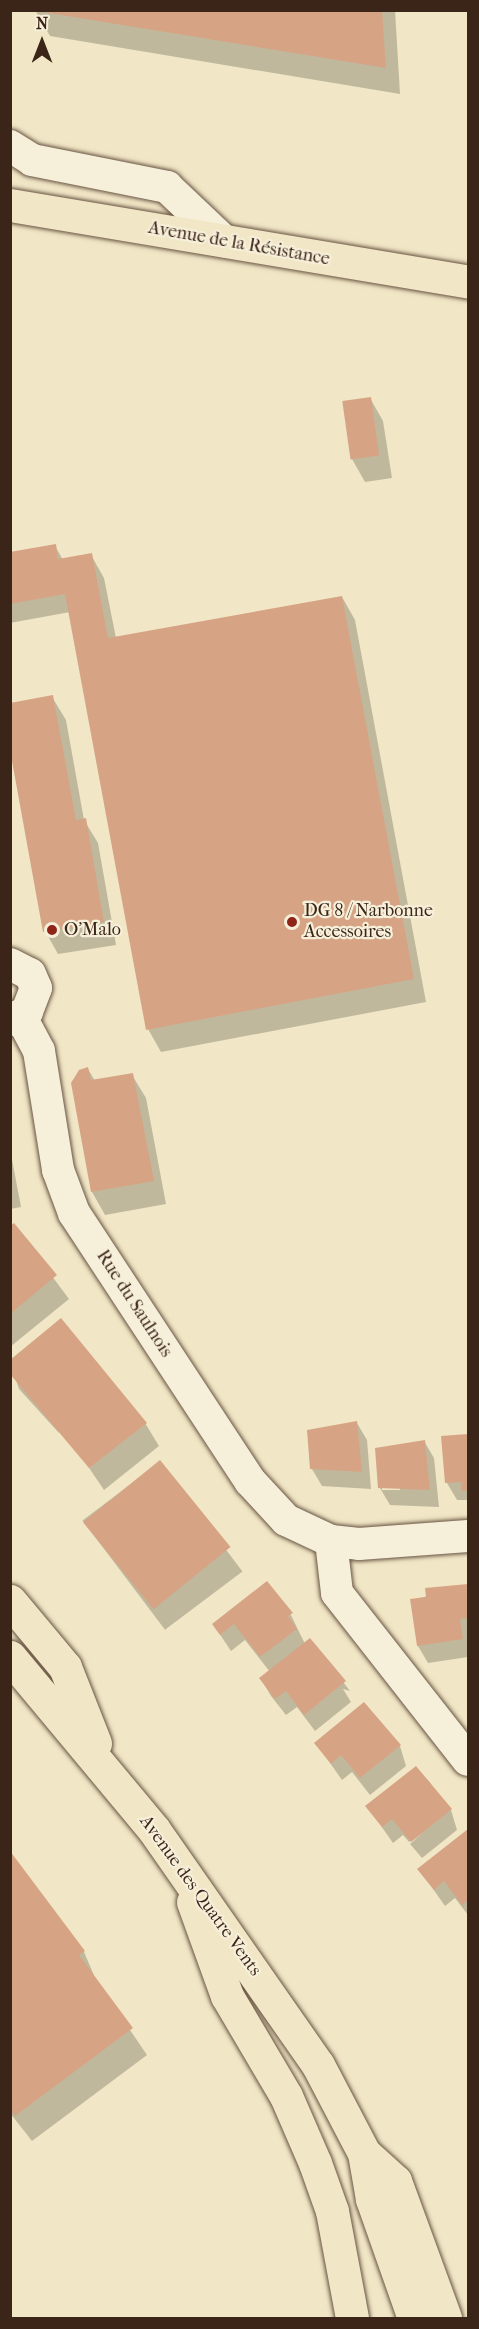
<!DOCTYPE html>
<html>
<head>
<meta charset="utf-8">
<style>
	body { margin:0 }
	#map { position:relative; width:479px; height:2329px; overflow:hidden; background:#f1e6c5; font-family:"IM FELL French Canon",serif }
	div>[style] { position:absolute }
	[style*='--x'] { left:calc(var(--x)*1px); top:calc(var(--y)*1px); width:calc(var(--w)*1px); rotate:calc(var(--a)*1deg) }
	.shadow>* { inset:0; background:#0003; transform-origin:0 0 }
	.building>* { inset:0; background:#d6a485; transform-origin:0 0 }
	.roads { filter:drop-shadow(0 0 2px #685443) drop-shadow(0 0 2px #685443) }
	.minor>* { height:32px; margin:-16px; padding:0 16px; transform-origin:16px; border-radius:16px; background:#f6efd9 }
	.major>* { height:33px; margin:-16.5px; padding:0 16.5px; transform-origin:16.5px; border-radius:16.5px; background:#f1e6c5 }
	.dots>* { width:16px; height:16px; translate:-50% -50%; box-sizing:border-box; border:3px solid #f6efd9; border-radius:50% }
	span { translate:-50% -50%; white-space:nowrap; text-align:center; line-height:1.15; -webkit-text-stroke:4.5px #f6efd9; paint-order:stroke }
	.street-label { font-size:18px; color:#3b2418 }
	.poi-label { font-size:18px; color:#3b2418 }
	.left { translate:0 -50%; text-align:left }
	.frame { position:absolute; inset:0; border:12px solid #3b2418; pointer-events:none }
	.north { position:absolute; left:12px; top:12px; width:60px; height:60px; -webkit-text-stroke:4px #f6efd9; paint-order:stroke; rotate:0deg; font-size:16px; font-weight:700; line-height:24px; text-align:center; color:#3b2418 }
	.north::after { content:''; display:block; margin:auto; width:21px; height:27px; background:#3b2418; clip-path:polygon(50% 0,100% 100%,50% 72%,0 100%) }
</style>
</head>
<body>
<div id="map">
	<div class="shadow">
		<i style="clip-path:polygon(35px 10px,395px 10px,400px 94px,50px 36px)"></i>
		<i style="clip-path:polygon(370px 398px,383px 421px,392px 478px,365px 482px,352px 459px)"></i>
		<i style="clip-path:polygon(55px 546px,63px 560px,91px 555px,104px 578px,116px 638px,342px 597px,355px 620px,426px 1002px,161px 1052px,148px 1029px,70px 612px,10px 623px,10px 553px)"></i>
		<i style="clip-path:polygon(52px 697px,66px 720px,84px 820px,98px 843px,116px 945px,58px 954px,45px 931px)"></i>
		<i style="clip-path:polygon(88px 1069px,95px 1081px,132px 1075px,146px 1098px,166px 1204px,105px 1215px,92px 1192px)"></i>
		<i style="clip-path:polygon(10px 1149px,21px 1207px,10px 1209px)"></i>
		<i style="clip-path:polygon(14px 1225px,69px 1299px,10px 1347px,10px 1228px)"></i>
		<i style="clip-path:polygon(10px 1362px,145px 1423px,159px 1446px,104px 1490px,58px 1422px,59px 1433px,19px 1389px)"></i>
		<i style="clip-path:polygon(357px 1423px,367px 1440px,371px 1489px,322px 1486px,312px 1469px)"></i>
		<i style="clip-path:polygon(468px 1435px,468px 1500px,457px 1500px,447px 1483px,443px 1438px)"></i>
		<i style="clip-path:polygon(evenodd,424px 1441px,434px 1458px,439px 1507px,390px 1505px,380px 1488px,424px 1441px,382px 1487px,400px 1487px,400px 1490px,382px 1490px,382px 1487px)"></i>
		<i style="left:160px;top:1462px;width:137px;height:97px;rotate:53deg"></i>
		<i style="clip-path:polygon(468px 1586px,468px 1657px,428px 1663px,418px 1646px,412px 1600px)"></i>
		<i style="clip-path:polygon(287px 1607px,305px 1644px,320px 1652px,350px 1691px,343px 1689px,351px 1702px,315px 1731px,297px 1707px,286px 1715px,271px 1696px,261px 1679px,270px 1672px,245px 1640px,231px 1651px,213px 1624px)"></i>
		<i style="clip-path:polygon(375px 1716px,400px 1746px,406px 1766px,370px 1795px,352px 1772px,342px 1780px,316px 1743px)"></i>
		<i style="clip-path:polygon(427px 1779px,451px 1810px,457px 1830px,422px 1858px,410px 1844px,444px 1813px,409px 1842px,403px 1835px,393px 1843px,367px 1806px)"></i>
		<i style="clip-path:polygon(467px 1831px,468px 1832px,468px 1915px,455px 1898px,445px 1906px,419px 1869px)"></i>
		<i style="clip-path:polygon(10px 1853px,84px 1952px,96px 1980px,147px 2055px,32px 2141px,10px 2113px)"></i>
	</div>
	<div class="building">
		<i style="clip-path:polygon(43px 10px,382px 10px,386px 68px,43px 12px)"></i>
		<i style="left:371px;top:397px;width:59px;height:29px;rotate:82deg"></i>
		<i style="clip-path:polygon(56px 544px,58px 559px,92px 553px,108px 638px,342px 596px,414px 979px,146px 1030px,65px 594px,10px 604px,10px 552px)"></i>
		<i style="clip-path:polygon(53px 695px,76px 820px,86px 818px,104px 922px,43px 932px,10px 750px,10px 703px)"></i>
		<i style="clip-path:polygon(88px 1067px,91px 1080px,133px 1073px,154px 1181px,91px 1192px,71px 1083px,79px 1070px)"></i>
		<i style="clip-path:polygon(14px 1223px,57px 1275px,10px 1314px,10px 1226px)"></i>
		<i style="clip-path:polygon(61px 1318px,147px 1423px,89px 1468px,10px 1374px,10px 1360px)"></i>
		<i style="clip-path:polygon(357px 1421px,362px 1472px,310px 1469px,307px 1430px)"></i>
		<i style="clip-path:polygon(468px 1434px,468px 1490px,462px 1491px,461px 1482px,445px 1483px,441px 1436px)"></i>
		<i style="clip-path:polygon(425px 1440px,430px 1490px,378px 1488px,375px 1448px)"></i>
		<i style="left:160px;top:1460px;width:112px;height:99px;rotate:51deg"></i>
		<i style="clip-path:polygon(267px 1581px,293px 1613px,288px 1616px,297px 1629px,260px 1657px,234px 1624px,220px 1635px,212px 1624px)"></i>
		<i style="clip-path:polygon(468px 1584px,468px 1618px,460px 1619px,463px 1639px,417px 1646px,410px 1599px,426px 1597px,425px 1588px)"></i>
		<i style="clip-path:polygon(310px 1638px,346px 1681px,304px 1715px,286px 1691px,275px 1699px,259px 1678px)"></i>
		<i style="clip-path:polygon(364px 1702px,401px 1745px,360px 1778px,341px 1755px,331px 1764px,314px 1743px)"></i>
		<i style="clip-path:polygon(416px 1766px,452px 1809px,411px 1842px,392px 1819px,382px 1827px,365px 1806px)"></i>
		<i style="clip-path:polygon(468px 1829px,468px 1900px,462px 1905px,444px 1881px,434px 1890px,417px 1869px)"></i>
		<i style="clip-path:polygon(10px 1851px,85px 1951px,79px 1955px,133px 2028px,15px 2116px,10px 2109px)"></i>
	</div>
	<div class="roads">
		<div class="minor">
			<i style="--x:10;--y:146;--w:26;--a:32"></i>
			<i style="--x:32;--y:160;--w:138;--a:11.3"></i>
			<i style="--x:167;--y:187;--w:79;--a:43.5"></i>
			<i style="--x:10;--y:964;--w:22;--a:27"></i>
			<i style="--x:30;--y:974;--w:15;--a:67"></i>
			<i style="--x:36;--y:988;--w:26;--a:111"></i>
			<i style="--x:27;--y:1012;--w:19;--a:155"></i>
			<i style="--x:21;--y:1017;--w:38;--a:62"></i>
			<i style="--x:39;--y:1051;--w:121;--a:80.9"></i>
			<i style="--x:58;--y:1170;--w:46;--a:69.6"></i>
			<i style="--x:74;--y:1213;--w:321;--a:56.7"></i>
			<i style="--x:250;--y:1481;--w:53;--a:47.3"></i>
			<i style="--x:286;--y:1520;--w:50;--a:25"></i>
			<i style="--x:331;--y:1541;--w:28;--a:6"></i>
			<i style="--x:359;--y:1544;--w:109;--a:-4.2"></i>
			<i style="--x:331;--y:1541;--w:52;--a:83.4"></i>
			<i style="--x:337;--y:1593;--w:212;--a:51.9"></i>
		</div>
		<div class="major">
			<i style="--x:10;--y:205;--w:464;--a:9.5"></i>
			<i style="--x:10;--y:1601;--w:86;--a:50.2"></i>
			<i style="--x:65;--y:1667;--w:82;--a:68.5"></i>
			<i style="--x:10;--y:1657;--w:225;--a:50.2"></i>
			<i style="--x:154;--y:1830;--w:287;--a:55.1"></i>
			<i style="--x:318;--y:2065;--w:99;--a:62.4"></i>
			<i style="--x:364;--y:2153;--w:47;--a:80.1"></i>
			<i style="--x:372;--y:2199;--w:126;--a:70.6"></i>
			<i style="--x:193;--y:1902;--w:100;--a:70.1"></i>
			<i style="--x:227;--y:1996;--w:116;--a:59.5"></i>
			<i style="--x:286;--y:2096;--w:73;--a:66.6"></i>
			<i style="--x:315;--y:2163;--w:51;--a:70.5"></i>
			<i style="--x:332;--y:2211;--w:109;--a:79.4"></i>
			<i style="--x:364;--y:2153;--w:42;--a:42.1"></i>
			<i style="--x:395;--y:2181;--w:146;--a:69.9"></i>
		</div>
	</div>
	<div class="dots">
		<i style="left:292px;top:922px;background:#8f2418"></i>
		<i style="left:52px;top:930px;background:#8f2418"></i>
	</div>
	<div class="street-label">
		<span style="left:239px;top:244px;rotate:10deg">Avenue de la Résistance</span>
		<span style="left:134px;top:1304px;rotate:57deg">Rue du Saulnois</span>
		<span style="left:200px;top:1896px;rotate:54deg">Avenue des Quatre Vents</span>
	</div>
	<div class="poi-label">
		<span class="left" style="left:304px;top:922px">DG 8 / Narbonne<br>Accessoires</span>
		<span class="left" style="left:64px;top:930px">O'Malo</span>
	</div>
	<div class="frame"></div>
	<div class="north">N</div>
</div>
</body>
</html>
